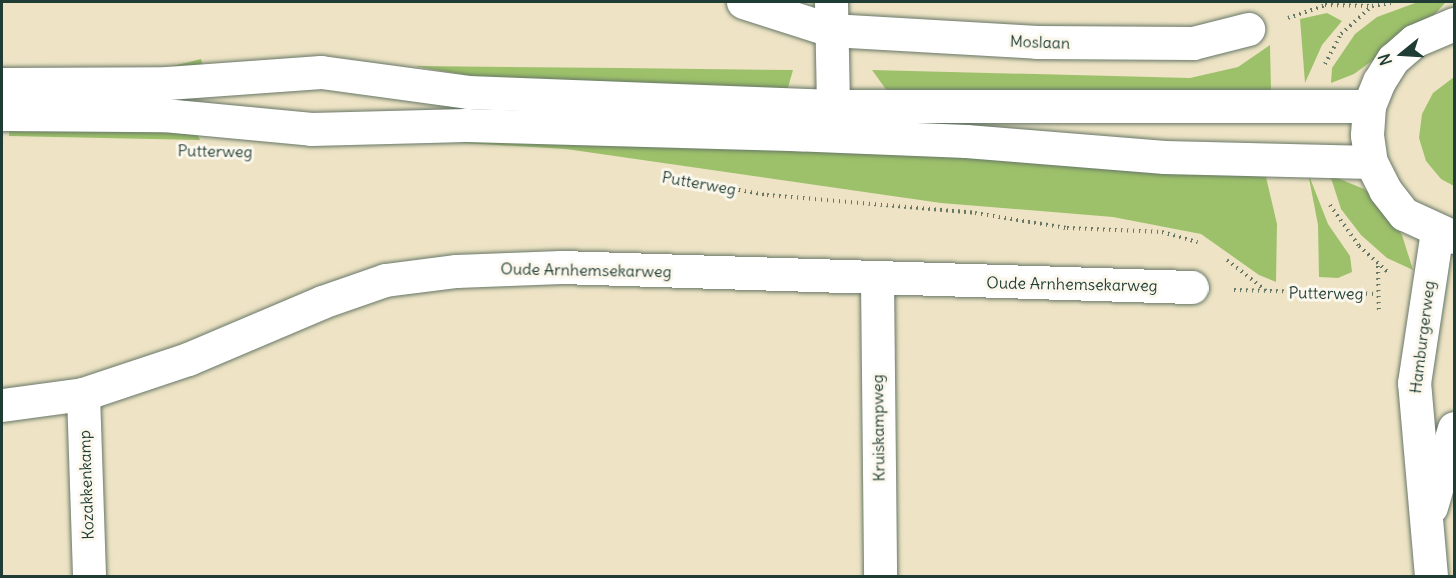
<!DOCTYPE html>
<html>
<head>
<meta charset="utf-8">
<style>
	body { margin:0 }
	#map { position:relative; width:1456px; height:578px; overflow:hidden; background:#eee4c5; font-family:Delius,sans-serif }
	div>[style] { position:absolute }
	[style*='--x'] { left:calc(var(--x)*1px); top:calc(var(--y)*1px); width:calc(var(--w)*1px); rotate:calc(var(--a)*1deg) }
	.green>* { inset:0; background:#9dc16a; transform-origin:0 0 }
	.path>* { height:4px; margin-top:-2px; transform-origin:0; background:repeating-linear-gradient(90deg,#677767 0 1.5px,transparent 0 6px) }
	.roads { filter:drop-shadow(0 0 2px #677767) drop-shadow(0 0 2px #677767) }
	.street>* { height:33px; margin:-16.5px; padding:0 16.5px; transform-origin:16.5px; border-radius:16.5px; background:#fff }
	.secondary>* { height:33px; margin:-16.5px; padding:0 16.5px; transform-origin:16.5px; border-radius:16.5px; background:#fff }
	.primary>* { height:33px; margin:-16.5px; padding:0 16.5px; transform-origin:16.5px; border-radius:16.5px; background:#fff }
	span { translate:-50% -50%; white-space:nowrap; text-align:center; line-height:1.15; -webkit-text-stroke:6px #fbf7ec; paint-order:stroke }
	.street-label { font-size:16px; color:#1f3d34 }
	.frame { position:absolute; inset:0; border:3px solid #1f3d34; pointer-events:none }
	.north { position:absolute; left:1372px; top:24px; width:60px; height:60px; -webkit-text-stroke:4px #fbf7ec; paint-order:stroke; rotate:252deg; font-size:16px; font-weight:700; line-height:24px; text-align:center; color:#1f3d34 }
	.north::after { content:''; display:block; margin:auto; width:21px; height:27px; background:#1f3d34; clip-path:polygon(50% 0,100% 100%,50% 72%,0 100%) }
</style>
</head>
<body>
<div id="map">
	<div class="green">
		<i style="clip-path:polygon(1418px 2px,1446px 2px,1431px 18px,1354px 74px,1331px 83px,1332px 68px,1355px 34px,1377px 17px)"></i>
		<i style="clip-path:polygon(1327px 13px,1342px 21px,1322px 45px,1305px 83px,1300px 19px)"></i>
		<i style="clip-path:polygon(1270px 45px,1271px 90px,890px 95px,872px 70px,1190px 78px,1238px 67px)"></i>
		<i style="left:201px;top:59px;width:8px;height:187px;rotate:76deg"></i>
		<i style="clip-path:polygon(414px 66px,620px 68px,793px 70px,787px 91px,495px 80px)"></i>
		<i style="clip-path:polygon(1454px 77px,1454px 186px,1441px 179px,1426px 161px,1419px 138px,1422px 114px,1433px 93px)"></i>
		<i style="clip-path:polygon(10px 125px,135px 126px,197px 134px,200px 140px,9px 136px)"></i>
		<i style="clip-path:polygon(378px 138px,942px 154px,1266px 177px,1277px 224px,1276px 282px,1259px 275px,1201px 234px,1113px 217px,941px 203px,566px 149px)"></i>
		<i style="clip-path:polygon(1308px 173px,1328px 224px,1350px 256px,1352px 272px,1338px 278px,1319px 277px,1318px 225px)"></i>
		<i style="clip-path:polygon(1330px 175px,1364px 189px,1386px 209px,1402px 235px,1413px 270px,1387px 258px,1361px 235px,1341px 209px)"></i>
	</div>
	<div class="path">
		<i style="--x:1288;--y:18;--w:39;--a:-19"></i>
		<i style="--x:1325;--y:5;--w:47;--a:1.2"></i>
		<i style="--x:1325;--y:64;--w:34;--a:-62"></i>
		<i style="--x:1341;--y:34;--w:42;--a:-42.1"></i>
		<i style="--x:1372;--y:6;--w:19;--a:-9"></i>
		<i style="--x:662;--y:176;--w:107;--a:10.3"></i>
		<i style="--x:767;--y:195;--w:209;--a:4.9"></i>
		<i style="--x:975;--y:213;--w:93;--a:9.3"></i>
		<i style="--x:1067;--y:228;--w:95;--a:2.4"></i>
		<i style="--x:1162;--y:232;--w:37;--a:16"></i>
		<i style="--x:1330;--y:205;--w:50;--a:54.7"></i>
		<i style="--x:1359;--y:246;--w:38;--a:42"></i>
		<i style="--x:1227;--y:260;--w:53;--a:38.2"></i>
		<i style="--x:1378;--y:266;--w:46;--a:88.8"></i>
		<i style="--x:1234;--y:290;--w:144;--a:1.6"></i>
	</div>
	<div class="roads">
		<div class="street">
			<i style="--x:743;--y:2;--w:92;--a:17.7"></i>
			<i style="--x:831;--y:30;--w:206;--a:3.3"></i>
			<i style="--x:1037;--y:42;--w:156;--a:0.4"></i>
			<i style="--x:1193;--y:43;--w:57;--a:-14.3"></i>
			<i style="--x:831;--y:2;--w:104;--a:88.9"></i>
			<i style="--x:877;--y:279;--w:297;--a:89.4"></i>
			<i style="--x:83;--y:394;--w:182;--a:88.1"></i>
			<i style="--x:2;--y:405;--w:82;--a:-7.7"></i>
			<i style="--x:83;--y:394;--w:111;--a:-18.4"></i>
			<i style="--x:188;--y:359;--w:146;--a:-23"></i>
			<i style="--x:322;--y:302;--w:67;--a:-19.2"></i>
			<i style="--x:385;--y:280;--w:72;--a:-7.2"></i>
			<i style="--x:456;--y:271;--w:105;--a:-2.2"></i>
			<i style="--x:561;--y:267;--w:631;--a:1.82"></i>
		</div>
		<div class="secondary">
			<i style="--x:1431;--y:507;--w:82;--a:-73.8"></i>
			<i style="--x:1431;--y:576;--w:194;--a:-95"></i>
			<i style="--x:1414;--y:383;--w:154;--a:-81.4"></i>
		</div>
		<div class="primary">
			<i style="--x:1454;--y:24;--w:43;--a:157"></i>
			<i style="--x:1414;--y:41;--w:28;--a:139"></i>
			<i style="--x:1393;--y:59;--w:26;--a:122"></i>
			<i style="--x:1379;--y:81;--w:27;--a:112"></i>
			<i style="--x:1369;--y:106;--w:29;--a:94"></i>
			<i style="--x:1367;--y:135;--w:27;--a:82"></i>
			<i style="--x:1371;--y:162;--w:31;--a:63"></i>
			<i style="--x:1385;--y:190;--w:31;--a:52"></i>
			<i style="--x:1404;--y:214;--w:55;--a:24.7"></i>
			<i style="--x:2;--y:84;--w:165;--a:-0.3"></i>
			<i style="--x:167;--y:83;--w:154;--a:-4.1"></i>
			<i style="--x:321;--y:72;--w:148;--a:7.7"></i>
			<i style="--x:468;--y:92;--w:365;--a:2.2"></i>
			<i style="--x:833;--y:106;--w:536;--a:0"></i>
			<i style="--x:2;--y:114;--w:162;--a:0.4"></i>
			<i style="--x:164;--y:115;--w:148;--a:5.4"></i>
			<i style="--x:311;--y:129;--w:155;--a:-1.5"></i>
			<i style="--x:466;--y:125;--w:324;--a:1.6"></i>
			<i style="--x:790;--y:134;--w:176;--a:2.3"></i>
			<i style="--x:966;--y:141;--w:199;--a:4.6"></i>
			<i style="--x:1164;--y:157;--w:207;--a:1.4"></i>
		</div>
	</div>
	<div class="street-label">
		<span style="left:1040px;top:42px;rotate:2deg">Moslaan</span>
		<span style="left:215px;top:151px;rotate:1deg">Putterweg</span>
		<span style="left:699px;top:183px;rotate:10deg">Putterweg</span>
		<span style="left:586px;top:270px;rotate:1deg">Oude Arnhemsekarweg</span>
		<span style="left:1072px;top:284px;rotate:1deg">Oude Arnhemsekarweg</span>
		<span style="left:1326px;top:293px;rotate:1deg">Putterweg</span>
		<span style="left:1422px;top:337px;rotate:-83deg">Hamburgerweg</span>
		<span style="left:878px;top:428px;rotate:-91deg">Kruiskampweg</span>
		<span style="left:86px;top:485px;rotate:-92deg">Kozakkenkamp</span>
	</div>
	<div class="frame"></div>
	<div class="north">N</div>
</div>
</body>
</html>
